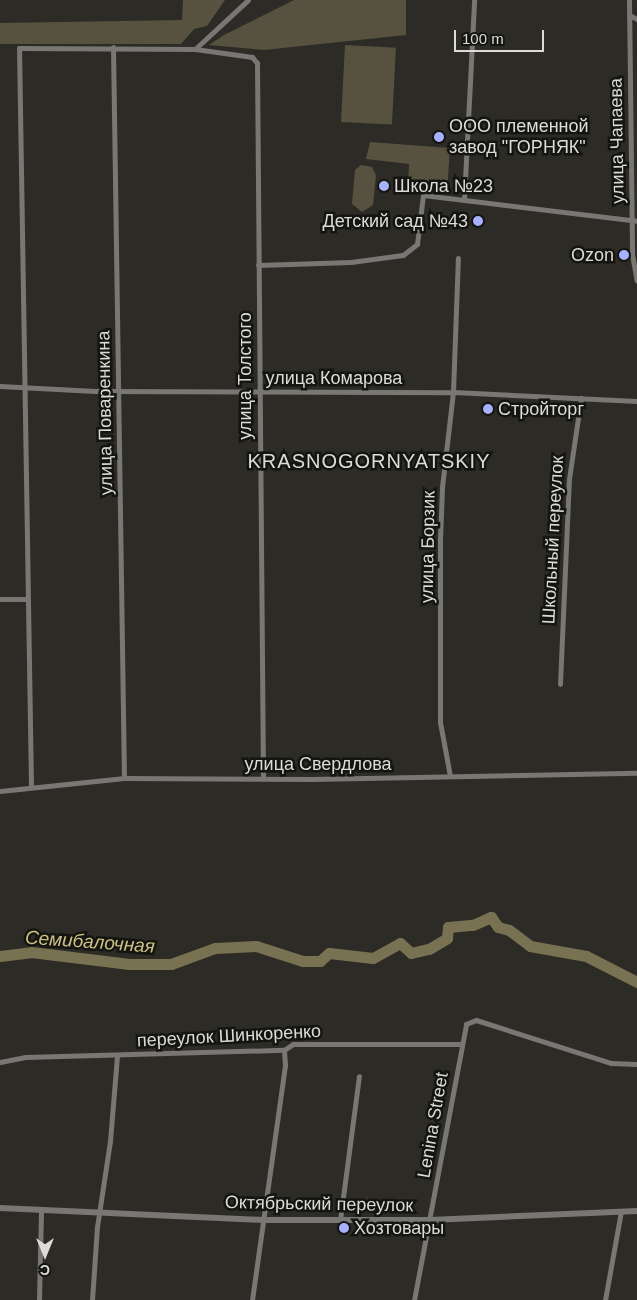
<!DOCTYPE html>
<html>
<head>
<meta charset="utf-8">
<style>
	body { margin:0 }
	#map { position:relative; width:637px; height:1300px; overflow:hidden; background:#2d2b25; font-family:Helvetica,sans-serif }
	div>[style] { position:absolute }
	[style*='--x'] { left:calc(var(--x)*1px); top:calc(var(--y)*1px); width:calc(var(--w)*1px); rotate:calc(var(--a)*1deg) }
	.green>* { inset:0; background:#56523f; transform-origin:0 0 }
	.river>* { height:11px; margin:-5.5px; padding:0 5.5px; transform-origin:5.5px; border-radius:5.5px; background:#797252 }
	.minor>* { height:5px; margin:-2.5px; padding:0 2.5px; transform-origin:2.5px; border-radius:2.5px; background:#787774 }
	.tertiary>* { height:5.5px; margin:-2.75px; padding:0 2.75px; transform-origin:2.75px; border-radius:2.75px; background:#787774 }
	.dots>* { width:14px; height:14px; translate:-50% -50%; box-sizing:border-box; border:2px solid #141411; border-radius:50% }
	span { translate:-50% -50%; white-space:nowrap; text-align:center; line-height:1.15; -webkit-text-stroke:5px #141411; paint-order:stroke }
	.poi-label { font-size:18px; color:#dcdbd7 }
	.left { translate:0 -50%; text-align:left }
	.right { translate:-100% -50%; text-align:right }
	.street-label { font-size:18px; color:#dcdbd7 }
	.water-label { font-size:19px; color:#ccc085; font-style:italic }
	.quarter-label { font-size:20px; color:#dcdbd7; letter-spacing:1px }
	.north { position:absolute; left:20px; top:1230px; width:50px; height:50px; -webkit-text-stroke:4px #141411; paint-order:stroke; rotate:180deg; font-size:14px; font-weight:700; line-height:20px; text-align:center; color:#dcdbd7 }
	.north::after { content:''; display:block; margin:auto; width:18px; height:22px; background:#dcdbd7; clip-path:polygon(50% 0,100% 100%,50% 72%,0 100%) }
	.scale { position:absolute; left:454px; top:30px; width:90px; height:22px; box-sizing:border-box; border:2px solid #dcdbd7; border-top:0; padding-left:6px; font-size:15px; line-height:18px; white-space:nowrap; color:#dcdbd7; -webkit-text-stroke:4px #141411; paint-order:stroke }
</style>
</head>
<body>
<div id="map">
	<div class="green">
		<i style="clip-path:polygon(183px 0,225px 0,207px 26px,194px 29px,181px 44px,0 44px,0 23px,182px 20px)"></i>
		<i style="clip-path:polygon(294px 0,406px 0,406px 35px,264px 50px,209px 45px,224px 35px)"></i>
		<i style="left:345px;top:45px;width:51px;height:77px;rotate:3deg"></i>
		<i style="clip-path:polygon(370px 142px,450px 148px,447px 193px,412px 189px,408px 183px,409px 164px,366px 159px)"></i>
		<i style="clip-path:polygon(361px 165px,372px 167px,376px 175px,373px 205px,362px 212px,352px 204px,355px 170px)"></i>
	</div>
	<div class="river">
		<i style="--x:0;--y:956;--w:31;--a:-7"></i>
		<i style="--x:31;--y:952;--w:99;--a:7"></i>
		<i style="--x:129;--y:964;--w:42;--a:0"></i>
		<i style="--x:171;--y:964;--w:47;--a:-20"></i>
		<i style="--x:215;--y:948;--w:41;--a:-2.8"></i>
		<i style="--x:256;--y:946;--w:49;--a:17.7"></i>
		<i style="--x:303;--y:961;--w:17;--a:0"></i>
		<i style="--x:320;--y:961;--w:12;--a:-42"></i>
		<i style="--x:329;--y:953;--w:44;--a:6.5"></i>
		<i style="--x:373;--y:958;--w:31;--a:-29"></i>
		<i style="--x:400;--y:943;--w:15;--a:42"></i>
		<i style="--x:411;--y:953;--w:18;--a:-13"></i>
		<i style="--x:429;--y:949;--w:21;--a:-31"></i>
		<i style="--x:447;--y:938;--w:11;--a:-85"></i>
		<i style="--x:448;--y:927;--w:25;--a:-5"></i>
		<i style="--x:473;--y:925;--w:20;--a:-24"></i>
		<i style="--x:491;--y:917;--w:12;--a:55"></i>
		<i style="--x:498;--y:927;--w:11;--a:15"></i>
		<i style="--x:509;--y:930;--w:26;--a:37"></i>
		<i style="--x:530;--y:946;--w:57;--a:10.1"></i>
		<i style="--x:586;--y:956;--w:57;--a:27"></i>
	</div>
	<div class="minor">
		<i style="--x:629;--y:0;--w:254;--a:89.3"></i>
		<i style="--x:632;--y:254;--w:27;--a:80"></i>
		<i style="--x:629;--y:15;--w:9;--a:27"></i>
		<i style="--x:113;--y:47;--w:731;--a:89.14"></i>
		<i style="--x:195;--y:49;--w:72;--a:-42.8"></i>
		<i style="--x:464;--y:200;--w:200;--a:-87.1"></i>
		<i style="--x:258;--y:265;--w:93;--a:-1.8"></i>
		<i style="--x:351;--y:262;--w:52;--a:-7.7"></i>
		<i style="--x:403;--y:255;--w:18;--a:-38"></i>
		<i style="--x:417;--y:244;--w:49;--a:-83"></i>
		<i style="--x:423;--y:195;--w:216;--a:6.9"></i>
		<i style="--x:0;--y:386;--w:95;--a:3"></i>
		<i style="--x:95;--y:391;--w:358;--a:0.2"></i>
		<i style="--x:453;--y:392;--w:184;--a:2.8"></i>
		<i style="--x:0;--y:599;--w:26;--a:0"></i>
		<i style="--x:560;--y:684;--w:205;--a:-87.5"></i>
		<i style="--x:569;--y:479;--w:82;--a:-81.6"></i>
		<i style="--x:450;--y:776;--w:55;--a:-100.5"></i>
		<i style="--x:440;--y:722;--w:182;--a:-90"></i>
		<i style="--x:440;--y:540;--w:53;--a:-87.8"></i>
		<i style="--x:442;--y:487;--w:96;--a:-83.4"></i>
		<i style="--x:453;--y:392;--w:134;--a:-87.9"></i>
		<i style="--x:31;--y:786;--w:738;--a:-90.93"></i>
		<i style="--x:19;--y:48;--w:176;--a:0.3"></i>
		<i style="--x:195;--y:49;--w:58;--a:8"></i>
		<i style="--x:252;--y:57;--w:8;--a:50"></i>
		<i style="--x:257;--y:63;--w:715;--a:89.52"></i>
		<i style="--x:0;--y:791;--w:125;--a:-6"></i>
		<i style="--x:124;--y:778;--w:188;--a:0.3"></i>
		<i style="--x:312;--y:779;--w:325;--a:-1.1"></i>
		<i style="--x:0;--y:1062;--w:26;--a:-11"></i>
		<i style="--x:26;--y:1057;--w:258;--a:-1.6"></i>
		<i style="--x:284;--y:1050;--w:11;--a:-34"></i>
		<i style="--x:293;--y:1044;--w:168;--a:0"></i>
		<i style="--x:340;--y:1220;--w:145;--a:-82.5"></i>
		<i style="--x:39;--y:1300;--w:90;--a:-88.7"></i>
		<i style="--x:92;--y:1300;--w:73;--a:-86.1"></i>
		<i style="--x:97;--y:1227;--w:87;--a:-81.4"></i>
		<i style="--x:110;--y:1141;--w:85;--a:-85.3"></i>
		<i style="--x:252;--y:1300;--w:237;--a:-82"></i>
		<i style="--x:285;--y:1065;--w:15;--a:-94"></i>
		<i style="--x:414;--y:1300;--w:281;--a:-79.3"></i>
		<i style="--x:466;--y:1024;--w:11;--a:-22"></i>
		<i style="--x:476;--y:1020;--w:142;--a:17.7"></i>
		<i style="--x:611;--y:1063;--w:26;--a:2"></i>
		<i style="--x:605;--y:1300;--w:90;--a:-79.8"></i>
	</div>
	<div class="tertiary">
		<i style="--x:0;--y:1208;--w:263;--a:2.6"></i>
		<i style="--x:263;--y:1220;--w:167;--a:0"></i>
		<i style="--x:430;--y:1220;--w:207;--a:-2.5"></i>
	</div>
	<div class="dots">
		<i style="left:439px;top:137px;background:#a7b1fc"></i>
		<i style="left:384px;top:186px;background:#a7b1fc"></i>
		<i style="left:478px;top:221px;background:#a7b1fc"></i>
		<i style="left:624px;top:255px;background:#a7b1fc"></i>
		<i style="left:488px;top:409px;background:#a7b1fc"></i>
		<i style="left:344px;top:1228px;background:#a7b1fc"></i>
	</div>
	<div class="poi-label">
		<span class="left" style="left:449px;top:137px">ООО племенной<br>завод "ГОРНЯК"</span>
		<span class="left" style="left:394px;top:186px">Школа №23</span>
		<span class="right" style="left:468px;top:221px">Детский сад №43</span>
		<span class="right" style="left:614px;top:255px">Ozon</span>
		<span class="left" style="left:498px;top:409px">Стройторг</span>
		<span class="left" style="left:354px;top:1228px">Хозтовары</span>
	</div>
	<div class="street-label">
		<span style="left:617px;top:141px;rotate:-91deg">улица Чапаева</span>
		<span style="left:245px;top:376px;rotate:-90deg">улица Толстого</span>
		<span style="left:334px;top:378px">улица Комарова</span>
		<span style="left:105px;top:413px;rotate:-91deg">улица Поваренкина</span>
		<span style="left:553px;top:540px;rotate:-87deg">Школьный переулок</span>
		<span style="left:428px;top:547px;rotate:-89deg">улица Борзик</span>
		<span style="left:318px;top:764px">улица Свердлова</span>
		<span style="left:229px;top:1036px;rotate:-3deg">переулок Шинкоренко</span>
		<span style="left:433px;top:1125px;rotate:-80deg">Lenina Street</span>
		<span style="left:319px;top:1204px;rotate:1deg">Октябрьский переулок</span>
	</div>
	<div class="water-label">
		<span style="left:90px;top:942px;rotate:4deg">Семибалочная</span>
	</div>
	<div class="quarter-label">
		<span style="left:369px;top:461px">KRASNOGORNYATSKIY</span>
	</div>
	<div class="north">С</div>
	<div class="scale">100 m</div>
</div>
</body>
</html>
